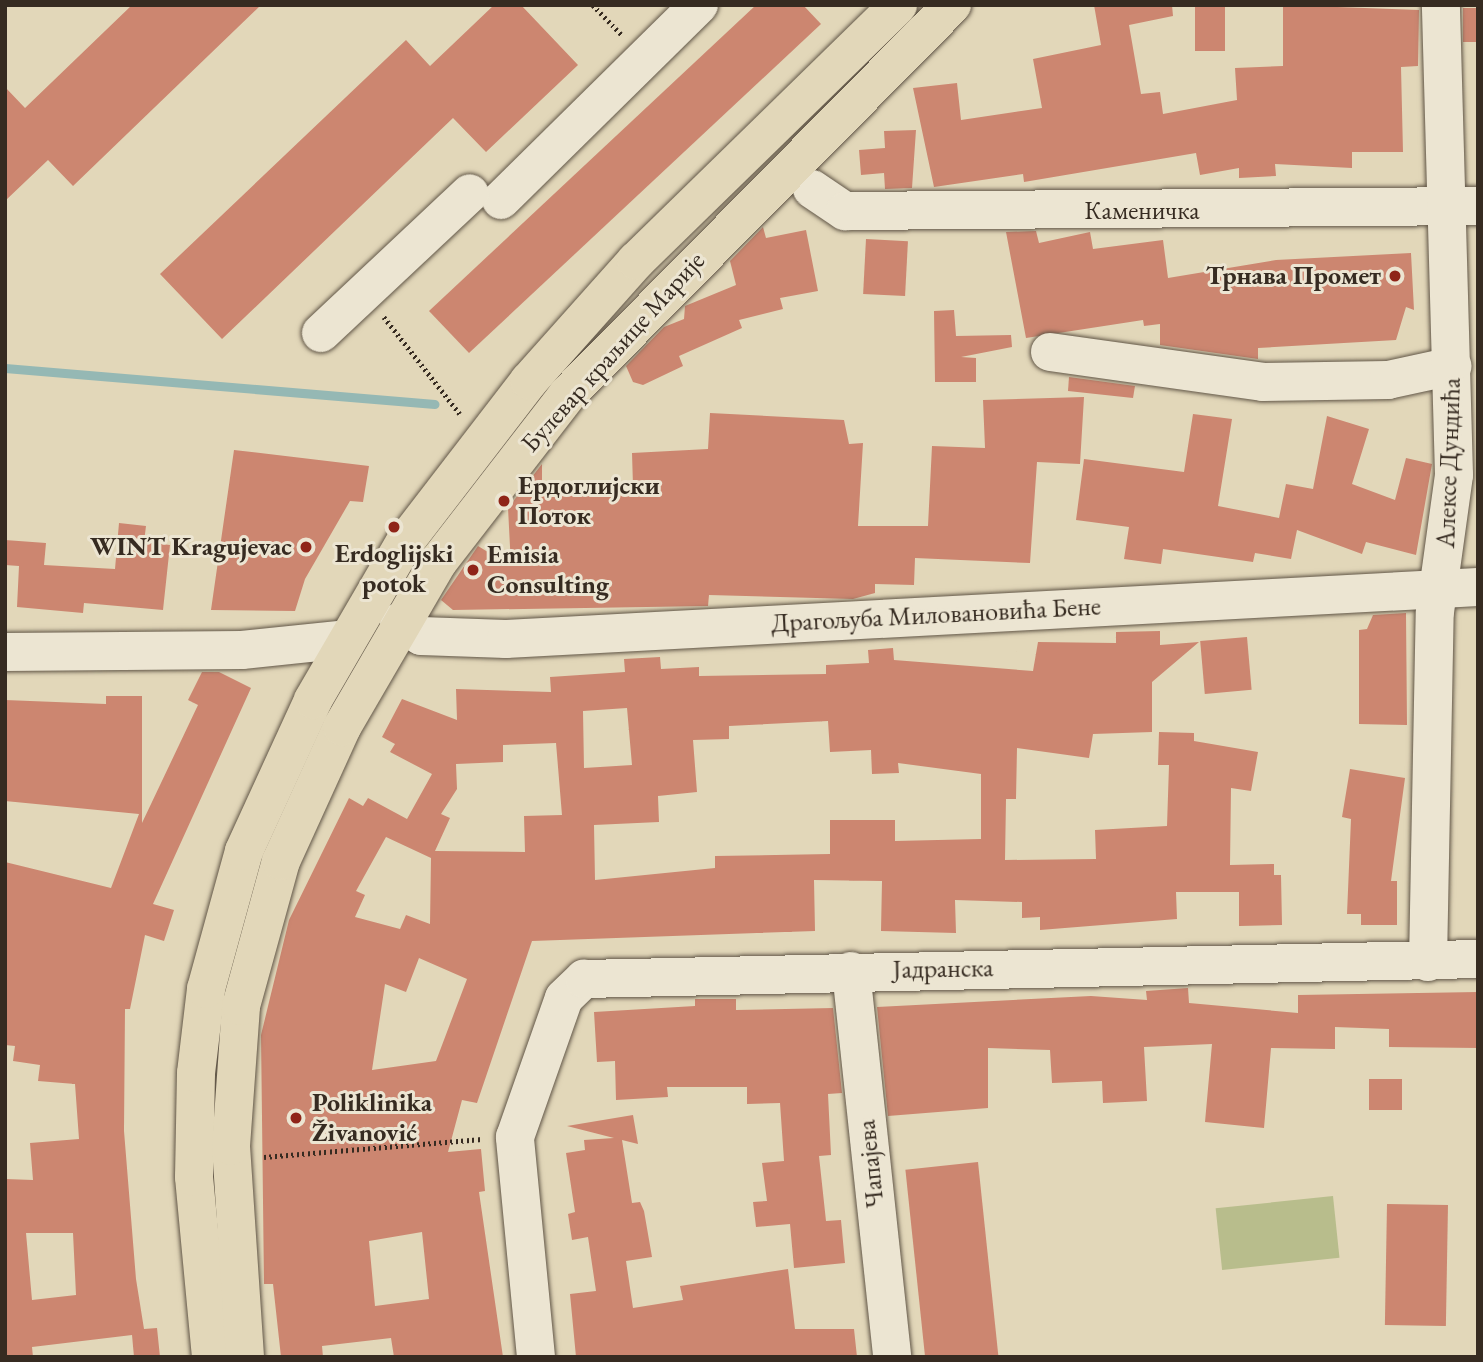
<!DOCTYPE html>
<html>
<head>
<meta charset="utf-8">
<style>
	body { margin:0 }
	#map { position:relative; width:1483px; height:1362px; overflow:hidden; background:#e2d7b9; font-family:"EB Garamond",serif }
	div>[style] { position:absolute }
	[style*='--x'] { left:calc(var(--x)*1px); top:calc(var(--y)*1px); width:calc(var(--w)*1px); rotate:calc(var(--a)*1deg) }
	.green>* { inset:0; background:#b8bd8c; transform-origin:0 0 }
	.stream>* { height:9px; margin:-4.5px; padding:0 4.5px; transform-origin:4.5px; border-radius:4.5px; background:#95b8b4 }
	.building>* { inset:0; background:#cc8670; transform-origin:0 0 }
	.path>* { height:4.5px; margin-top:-2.25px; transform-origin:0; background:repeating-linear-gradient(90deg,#362b21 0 2px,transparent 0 5.5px) }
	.roads { filter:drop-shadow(0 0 2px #615647) drop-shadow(0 0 2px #615647) }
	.minor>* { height:38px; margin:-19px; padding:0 19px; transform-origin:19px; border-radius:19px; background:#ece5d2 }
	.major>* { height:38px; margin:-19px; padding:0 19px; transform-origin:19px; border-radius:19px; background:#e2d7b9 }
	.dots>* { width:19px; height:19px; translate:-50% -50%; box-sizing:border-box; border:4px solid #ece5d2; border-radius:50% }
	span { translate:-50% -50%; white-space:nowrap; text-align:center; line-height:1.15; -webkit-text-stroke:6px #ece5d2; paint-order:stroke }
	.street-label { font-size:26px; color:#362b21 }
	.poi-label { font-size:26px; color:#362b21; font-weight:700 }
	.right { translate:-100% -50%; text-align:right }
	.left { translate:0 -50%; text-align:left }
	.frame { position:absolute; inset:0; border:7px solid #362b21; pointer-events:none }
</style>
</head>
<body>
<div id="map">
	<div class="green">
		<i style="left:1333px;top:1196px;width:62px;height:118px;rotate:84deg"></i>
	</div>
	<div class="stream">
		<i style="--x:5;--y:368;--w:431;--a:4.8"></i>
	</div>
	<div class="building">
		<i style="clip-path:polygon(132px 5px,261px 5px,73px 186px,48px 160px,5px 201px,5px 87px,25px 108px)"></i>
		<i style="clip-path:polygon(494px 5px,521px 5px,578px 65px,486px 152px,453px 118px,222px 339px,160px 274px,406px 40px,430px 66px)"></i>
		<i style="clip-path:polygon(756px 5px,803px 5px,821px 24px,469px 353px,429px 311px)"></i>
		<i style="clip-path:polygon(1094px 5px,1172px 5px,1173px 16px,1129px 25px,1141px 94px,1160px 92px,1163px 114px,1237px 100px,1235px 68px,1283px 66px,1283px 5px,1419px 10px,1418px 66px,1401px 67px,1403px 152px,1352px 152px,1352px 168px,1275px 164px,1276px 176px,1239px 178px,1239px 168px,1200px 175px,1196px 153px,1024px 182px,1023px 174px,934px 187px,913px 88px,957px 83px,961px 120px,1042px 108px,1033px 59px,1101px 45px)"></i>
		<i style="left:1195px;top:5px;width:30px;height:46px"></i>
		<i style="left:1463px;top:8px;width:15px;height:34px"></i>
		<i style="clip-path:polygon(916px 130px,912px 188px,885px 189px,884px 173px,861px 175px,859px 150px,885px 148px,884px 131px)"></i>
		<i style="clip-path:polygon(763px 227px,766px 238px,806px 230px,818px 291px,780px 298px,783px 309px,739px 320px,742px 328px,679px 356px,683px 366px,643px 385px,633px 382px,626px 366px,664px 327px,684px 319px,685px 306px,736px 285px,730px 261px)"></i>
		<i style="clip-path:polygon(1036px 231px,1039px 243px,1090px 232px,1093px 249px,1163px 240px,1168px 278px,1276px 260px,1411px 253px,1414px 310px,1406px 307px,1396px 340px,1258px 348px,1258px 359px,1160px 345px,1160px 324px,1144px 326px,1143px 320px,1026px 338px,1006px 232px)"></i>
		<i style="left:866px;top:239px;width:42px;height:55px;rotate:3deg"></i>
		<i style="clip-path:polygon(954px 310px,956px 336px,1011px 335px,1012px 347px,961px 357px,976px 358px,976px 382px,935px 382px,934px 311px)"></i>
		<i style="clip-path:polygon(1069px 377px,1135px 386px,1133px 398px,1068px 391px)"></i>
		<i style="clip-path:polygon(1084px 397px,1080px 464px,1037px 462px,1030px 563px,915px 558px,914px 585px,875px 584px,875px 593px,853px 599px,709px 595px,708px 606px,453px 610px,441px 600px,478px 546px,511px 566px,508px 508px,542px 464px,542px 488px,633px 486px,632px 453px,708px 449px,710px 413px,844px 420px,849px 444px,863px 443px,858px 526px,928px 526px,932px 446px,985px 448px,983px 400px)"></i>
		<i style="clip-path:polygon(1193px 414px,1232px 419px,1218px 506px,1279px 518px,1286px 484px,1313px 489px,1327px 416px,1369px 429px,1352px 484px,1395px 500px,1406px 458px,1432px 464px,1416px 555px,1366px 542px,1362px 554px,1297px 530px,1291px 559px,1255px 553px,1253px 562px,1163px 549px,1161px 564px,1124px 559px,1129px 527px,1076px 520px,1084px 459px,1184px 472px)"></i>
		<i style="clip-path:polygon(234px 450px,369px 466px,363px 502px,350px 501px,305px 579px,295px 611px,211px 610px)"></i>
		<i style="clip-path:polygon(119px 523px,146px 526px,144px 542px,170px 545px,163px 610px,84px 603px,83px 613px,17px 607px,19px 566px,5px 565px,5px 540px,46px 543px,44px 565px,115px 569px)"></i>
		<i style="clip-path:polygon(1406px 613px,1407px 725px,1359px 724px,1359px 630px,1367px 629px,1373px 615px)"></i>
		<i style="clip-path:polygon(evenodd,1160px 631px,1160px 645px,1199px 642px,1152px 682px,1152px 732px,1093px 734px,1089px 758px,1017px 748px,1016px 799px,1006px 799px,1005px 860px,1096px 859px,1095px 830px,1167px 826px,1169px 765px,1158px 765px,1159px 732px,1194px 733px,1194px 741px,1258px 752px,1251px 791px,1231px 788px,1230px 865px,1274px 864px,1274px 875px,1281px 875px,1282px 925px,1239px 926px,1239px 892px,1176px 892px,1177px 919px,1040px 930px,1040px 917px,1022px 918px,1022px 902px,955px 900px,956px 933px,881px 931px,882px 881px,814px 880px,815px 931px,532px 941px,477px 1103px,462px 1100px,448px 1152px,481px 1149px,485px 1191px,479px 1192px,503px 1357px,394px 1357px,391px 1338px,322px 1346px,323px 1357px,281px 1357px,273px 1284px,264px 1284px,261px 1035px,289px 920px,349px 798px,363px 806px,368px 798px,407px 819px,432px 774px,390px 752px,395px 744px,382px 737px,402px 699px,457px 720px,456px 689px,551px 692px,550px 677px,625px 672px,624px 659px,660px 657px,661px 669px,699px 667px,699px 676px,826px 674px,826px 665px,869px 663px,868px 650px,893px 648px,894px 660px,1033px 671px,1038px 642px,1116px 643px,1116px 632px,1160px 631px,627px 708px,632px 765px,584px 768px,583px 711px,627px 708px,1160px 631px,828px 721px,830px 752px,871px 750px,872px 774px,899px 773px,898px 763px,981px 774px,981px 839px,895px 841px,895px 820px,830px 820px,830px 854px,715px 856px,715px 868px,595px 880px,594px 825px,659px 822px,658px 796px,697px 792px,693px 740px,729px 739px,729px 726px,828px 721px,1160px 631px,556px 743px,562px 815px,524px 816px,525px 852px,435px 851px,450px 818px,441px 814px,457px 789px,456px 764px,503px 762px,503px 745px,556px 743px,1160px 631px,386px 837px,431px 858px,430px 924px,406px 915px,400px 929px,355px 917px,365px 895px,356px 891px,386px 837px,1160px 631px,419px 958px,467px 979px,436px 1061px,372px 1070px,385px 984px,406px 992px,419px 958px,1160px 631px,422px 1232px,429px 1299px,375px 1306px,369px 1241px,422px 1232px)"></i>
		<i style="left:1247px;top:637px;width:53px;height:47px;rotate:85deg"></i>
		<i style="clip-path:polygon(evenodd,202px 672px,219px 672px,251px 688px,153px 904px,174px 910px,164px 941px,145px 935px,130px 1009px,125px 1009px,124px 1131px,136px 1279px,144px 1329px,157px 1328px,160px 1357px,134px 1357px,132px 1335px,32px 1347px,33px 1357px,5px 1357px,5px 1179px,33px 1180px,30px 1143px,79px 1139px,75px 1084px,38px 1081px,40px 1065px,13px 1061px,15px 1046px,5px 1045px,5px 862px,111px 888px,139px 814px,5px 801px,5px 700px,106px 704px,106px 696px,142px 696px,142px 823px,198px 705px,188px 700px,202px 672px,26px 1233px,73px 1233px,76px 1295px,32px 1300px,26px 1233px)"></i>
		<i style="clip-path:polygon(1350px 769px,1405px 778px,1391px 881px,1397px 881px,1397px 925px,1361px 925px,1361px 914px,1347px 914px,1351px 819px,1342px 817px)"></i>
		<i style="clip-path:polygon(1188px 988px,1189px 1003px,1298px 1013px,1298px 995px,1478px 992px,1478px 1048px,1389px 1047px,1389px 1029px,1335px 1027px,1335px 1049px,1271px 1048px,1264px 1128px,1205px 1122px,1212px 1044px,1144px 1047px,1147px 1101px,1103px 1103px,1102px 1081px,1052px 1083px,1050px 1050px,988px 1048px,988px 1108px,888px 1116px,877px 1007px,1091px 996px,1147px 1000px,1146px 991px)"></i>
		<i style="clip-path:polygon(695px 999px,736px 999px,736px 1010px,833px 1008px,842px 1093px,828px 1094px,831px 1155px,819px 1156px,826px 1221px,841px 1220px,845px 1263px,794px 1268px,790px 1224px,756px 1227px,753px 1202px,767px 1201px,762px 1163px,784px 1161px,780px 1103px,747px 1104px,747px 1087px,667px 1087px,668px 1097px,616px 1100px,615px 1061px,597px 1062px,594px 1012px,695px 1006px)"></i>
		<i style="left:1369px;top:1079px;width:33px;height:31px"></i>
		<i style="clip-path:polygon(633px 1115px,638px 1144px,622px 1140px,632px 1203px,640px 1202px,644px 1211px,652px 1257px,626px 1261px,633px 1308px,683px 1300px,680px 1286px,788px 1269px,795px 1329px,854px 1329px,857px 1357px,576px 1357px,570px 1294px,596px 1291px,588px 1237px,572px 1240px,568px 1214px,575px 1212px,566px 1153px,585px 1150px,584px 1140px,614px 1138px,567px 1126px)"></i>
		<i style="left:978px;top:1162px;width:196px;height:73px;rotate:84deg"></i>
		<i style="left:1387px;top:1204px;width:61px;height:121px;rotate:1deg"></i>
	</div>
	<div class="path">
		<i style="--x:593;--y:5;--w:42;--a:46"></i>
		<i style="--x:384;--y:317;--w:123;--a:51.9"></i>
		<i style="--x:264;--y:1157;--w:219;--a:-4.7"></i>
	</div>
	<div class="roads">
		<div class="minor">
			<i style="--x:812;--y:189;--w:40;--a:34"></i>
			<i style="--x:845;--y:211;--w:633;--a:-0.45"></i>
			<i style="--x:501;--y:200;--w:278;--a:-44.6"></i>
			<i style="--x:321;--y:333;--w:204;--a:-43.2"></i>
			<i style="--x:1050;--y:352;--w:215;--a:8"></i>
			<i style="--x:1263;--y:382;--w:125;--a:-0.9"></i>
			<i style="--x:1388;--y:380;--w:66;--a:-12.2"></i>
			<i style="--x:399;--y:622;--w:26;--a:32"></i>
			<i style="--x:421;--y:636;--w:85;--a:2"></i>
			<i style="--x:506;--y:639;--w:973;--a:-3.06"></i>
			<i style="--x:5;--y:652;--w:237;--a:-0.5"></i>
			<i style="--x:242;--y:650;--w:105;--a:-6"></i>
			<i style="--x:1428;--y:962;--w:350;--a:-88.9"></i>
			<i style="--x:1435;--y:612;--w:138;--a:-82.1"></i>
			<i style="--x:1454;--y:475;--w:470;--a:-91.6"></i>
			<i style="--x:851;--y:971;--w:388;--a:83.9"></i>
			<i style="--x:536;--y:1357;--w:221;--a:-95.5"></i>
			<i style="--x:515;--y:1137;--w:147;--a:-70.6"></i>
			<i style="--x:564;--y:998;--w:28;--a:-44"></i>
			<i style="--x:584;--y:979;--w:894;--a:-1.28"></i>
		</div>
		<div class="major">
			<i style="--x:211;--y:1357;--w:181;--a:-95.4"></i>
			<i style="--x:194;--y:1177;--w:104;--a:-88.9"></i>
			<i style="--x:196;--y:1073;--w:85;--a:-83.2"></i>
			<i style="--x:206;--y:989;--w:143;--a:-74.6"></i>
			<i style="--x:244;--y:851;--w:166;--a:-65.4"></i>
			<i style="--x:313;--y:700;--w:183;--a:-59.8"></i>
			<i style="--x:405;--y:542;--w:203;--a:-52.4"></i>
			<i style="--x:529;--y:381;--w:161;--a:-48.3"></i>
			<i style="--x:636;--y:261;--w:366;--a:-44.3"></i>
			<i style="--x:245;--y:1357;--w:211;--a:-93.8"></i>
			<i style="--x:231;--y:1146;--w:140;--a:-85.9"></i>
			<i style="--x:241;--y:1006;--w:150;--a:-74.6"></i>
			<i style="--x:281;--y:861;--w:147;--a:-65.5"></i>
			<i style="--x:342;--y:727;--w:191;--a:-59.8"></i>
			<i style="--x:438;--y:562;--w:211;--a:-52.3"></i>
			<i style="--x:567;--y:395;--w:548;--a:-45.37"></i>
		</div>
	</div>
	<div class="dots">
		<i style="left:1395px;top:276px;background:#8f2418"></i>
		<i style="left:504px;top:501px;background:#8f2418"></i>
		<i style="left:394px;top:527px;background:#8f2418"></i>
		<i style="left:306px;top:547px;background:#8f2418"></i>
		<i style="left:473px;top:570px;background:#8f2418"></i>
		<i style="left:296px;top:1118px;background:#8f2418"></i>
	</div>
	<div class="street-label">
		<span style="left:1142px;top:211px">Каменичка</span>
		<span style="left:613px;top:352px;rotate:-48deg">Булевар краљице Марије</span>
		<span style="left:1449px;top:463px;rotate:-88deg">Алексе Дундића</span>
		<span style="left:936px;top:615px;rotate:-3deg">Драгољуба Миловановића Бене</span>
		<span style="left:943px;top:969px;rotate:-1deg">Јадранска</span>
		<span style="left:871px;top:1164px;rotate:-96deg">Чапајева</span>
	</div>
	<div class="poi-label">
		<span class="right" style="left:1381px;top:276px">Трнава Промет</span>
		<span class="left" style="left:518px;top:501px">Ердоглијски<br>Поток</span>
		<span class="right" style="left:292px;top:547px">WINT Kragujevac</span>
		<span style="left:394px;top:569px">Erdoglijski<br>potok</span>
		<span class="left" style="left:487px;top:570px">Emisia<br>Consulting</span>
		<span class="left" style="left:312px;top:1118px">Poliklinika<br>Živanović</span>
	</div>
	<div class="frame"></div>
</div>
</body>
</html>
